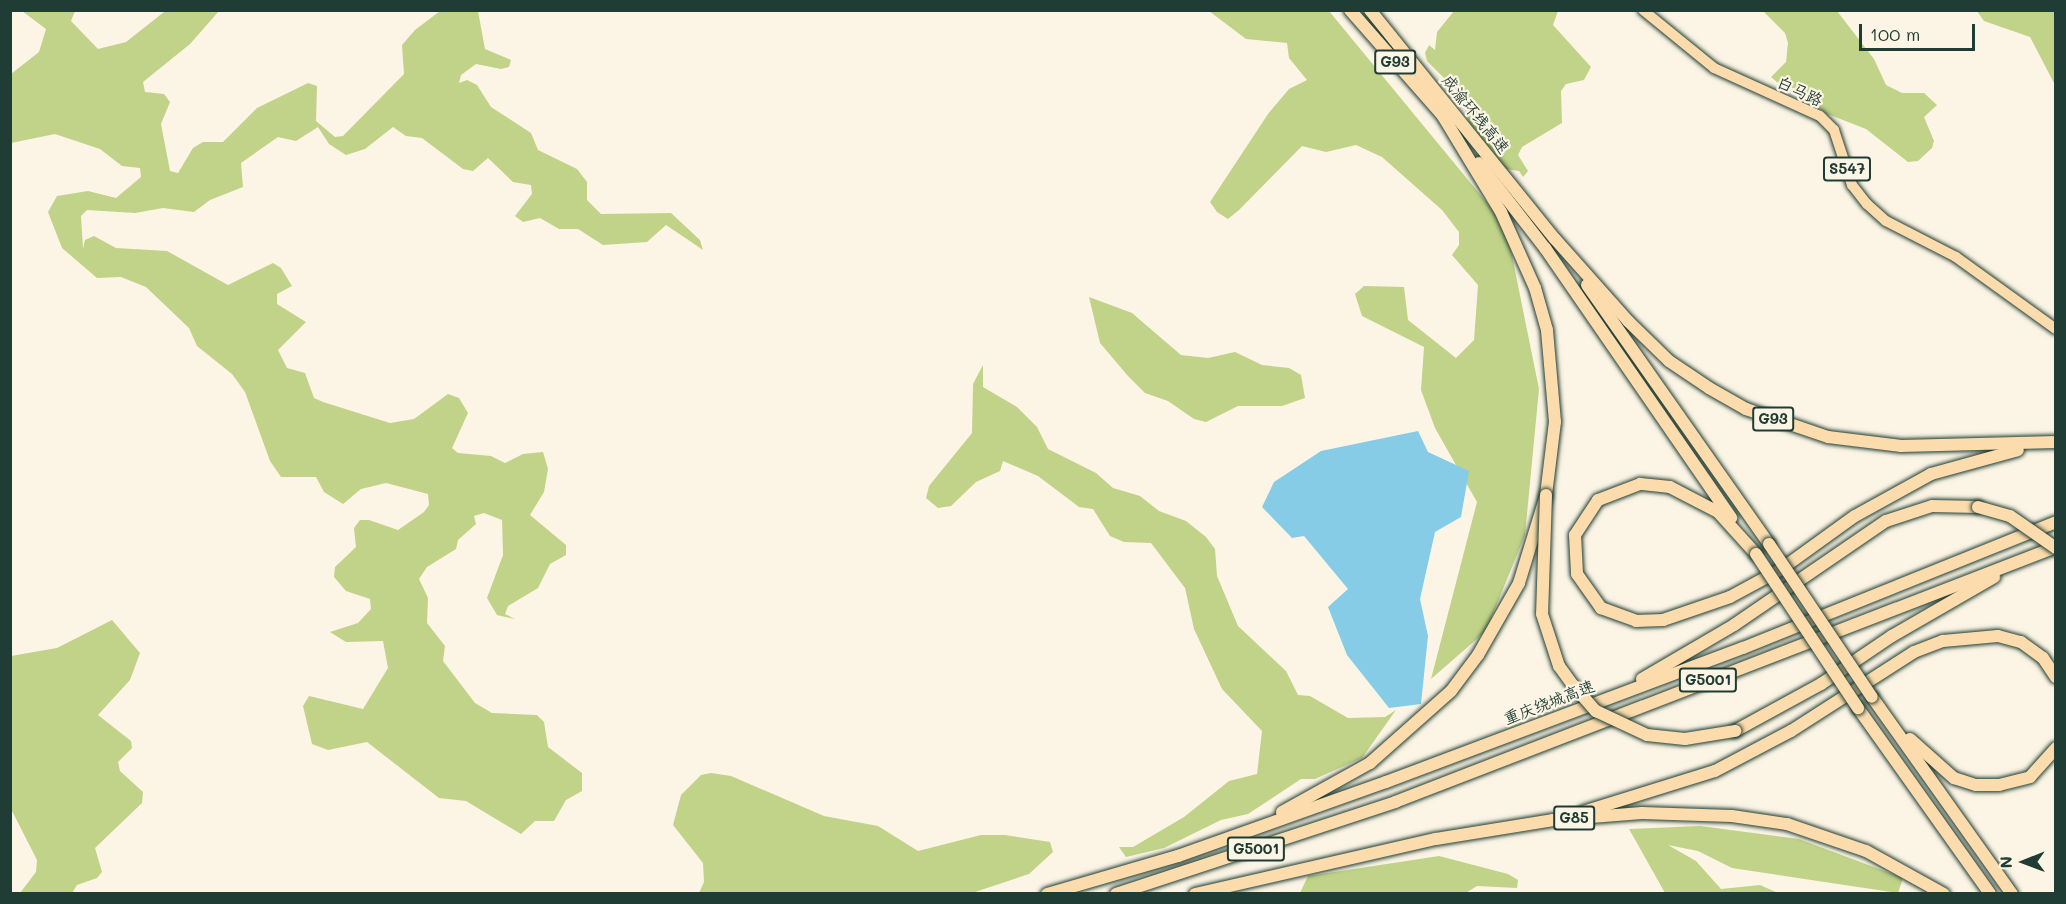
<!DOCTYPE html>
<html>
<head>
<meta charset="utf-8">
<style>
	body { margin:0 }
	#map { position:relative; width:2066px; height:904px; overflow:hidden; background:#fcf5e5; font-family:Mali,"LXGW WenKai TC",sans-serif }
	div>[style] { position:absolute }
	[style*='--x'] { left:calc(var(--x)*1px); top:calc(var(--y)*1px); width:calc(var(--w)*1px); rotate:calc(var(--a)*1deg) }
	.green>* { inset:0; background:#c0d388 }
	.water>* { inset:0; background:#86cce7 }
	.roads { filter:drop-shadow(0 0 2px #1f3d34) drop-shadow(0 0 2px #1f3d34) }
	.primary>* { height:10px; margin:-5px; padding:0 5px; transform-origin:5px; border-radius:5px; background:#fcdcac }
	.highway>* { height:12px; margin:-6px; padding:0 6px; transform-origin:6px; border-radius:6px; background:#fcdcac }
	.bridges { filter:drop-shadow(0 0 2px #1f3d34) drop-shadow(0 0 2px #1f3d34) }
	.highway-bridge>* { height:12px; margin:-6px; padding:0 6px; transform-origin:6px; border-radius:6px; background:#fcdcac }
	span { translate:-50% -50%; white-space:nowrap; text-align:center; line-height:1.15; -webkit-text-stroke:4.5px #fcf5e5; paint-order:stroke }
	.shield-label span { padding:2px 4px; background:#fcf5e5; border:2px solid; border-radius:4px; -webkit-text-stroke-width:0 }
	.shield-label { font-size:15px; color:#1f3d34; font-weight:700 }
	.street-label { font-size:16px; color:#1f3d34 }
	.frame { position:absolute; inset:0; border:12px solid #1f3d34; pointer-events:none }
	.north { position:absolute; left:1994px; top:832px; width:60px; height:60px; -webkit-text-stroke:4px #fcf5e5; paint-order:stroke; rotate:269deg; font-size:16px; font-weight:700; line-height:24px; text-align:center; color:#1f3d34 }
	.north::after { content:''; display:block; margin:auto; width:21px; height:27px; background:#1f3d34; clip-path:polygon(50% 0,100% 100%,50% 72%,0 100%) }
	.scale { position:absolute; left:1859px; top:24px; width:116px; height:27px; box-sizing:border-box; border:3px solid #1f3d34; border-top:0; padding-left:8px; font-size:18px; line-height:21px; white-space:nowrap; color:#1f3d34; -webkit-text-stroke:4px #fcf5e5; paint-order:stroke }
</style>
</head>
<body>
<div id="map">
	<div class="green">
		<i style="clip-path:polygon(22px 11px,75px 11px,71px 21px,98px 49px,126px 42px,164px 12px,219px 11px,190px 44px,143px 82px,145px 92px,164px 94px,170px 102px,161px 124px,170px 171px,178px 173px,193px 148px,203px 142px,223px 142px,257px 108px,308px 83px,317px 86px,316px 121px,335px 137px,343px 136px,404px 74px,402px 45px,415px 30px,440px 11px,478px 11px,485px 49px,511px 60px,509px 67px,501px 69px,476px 64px,461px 75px,459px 83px,467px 80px,477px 85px,491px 107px,531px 133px,538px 150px,577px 169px,587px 182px,587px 200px,601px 214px,671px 213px,700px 240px,703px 250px,666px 225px,647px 242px,603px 245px,578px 229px,559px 229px,540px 218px,523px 222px,515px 216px,532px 194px,531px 185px,513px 182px,488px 158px,473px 171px,463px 169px,422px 138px,406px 136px,393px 127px,365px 149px,346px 155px,329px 144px,318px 127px,296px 141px,278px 137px,241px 163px,243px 187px,210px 200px,194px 212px,163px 208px,135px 213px,87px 210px,81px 216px,83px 249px,85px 240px,94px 236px,116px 248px,167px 251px,228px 285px,273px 263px,281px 268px,292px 286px,277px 294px,277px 304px,306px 322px,278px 350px,287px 368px,305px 373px,314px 398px,323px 402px,390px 423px,414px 419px,448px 394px,459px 398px,468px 413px,452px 448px,458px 453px,491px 456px,505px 463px,523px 454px,543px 452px,548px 469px,544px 492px,530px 515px,566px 545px,566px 555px,550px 564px,538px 588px,508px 606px,505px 614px,515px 619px,497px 615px,487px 598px,503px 555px,502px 520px,484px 513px,474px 516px,476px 524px,458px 540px,456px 549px,427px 567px,419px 579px,428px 598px,427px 623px,445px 646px,443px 661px,475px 703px,492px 713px,537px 715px,544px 722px,548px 747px,582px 773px,582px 791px,566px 800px,554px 821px,535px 821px,521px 834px,466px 801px,439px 798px,367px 742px,328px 750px,312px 744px,303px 706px,309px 696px,363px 709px,388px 668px,383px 641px,346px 642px,330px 632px,358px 623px,371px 609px,370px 599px,346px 591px,334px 577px,335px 567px,356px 547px,354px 528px,360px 520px,369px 520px,398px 530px,424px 512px,429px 505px,428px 494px,386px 483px,361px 489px,343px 504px,324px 492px,316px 477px,281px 477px,270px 461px,245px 392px,232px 374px,197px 346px,189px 328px,146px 287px,121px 277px,97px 278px,62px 248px,48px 212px,57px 196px,88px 191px,116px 198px,141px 177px,140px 168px,122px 166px,100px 149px,55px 134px,11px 143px,11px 74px,39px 52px,46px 29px)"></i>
		<i style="clip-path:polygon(1209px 11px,1329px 11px,1506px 226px,1539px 389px,1525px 535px,1486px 631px,1431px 679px,1477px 502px,1435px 428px,1421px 390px,1424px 347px,1362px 316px,1355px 294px,1364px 286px,1404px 287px,1408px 320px,1456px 358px,1474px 340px,1478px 285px,1452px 255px,1459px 245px,1459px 232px,1442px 210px,1382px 157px,1356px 145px,1326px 152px,1302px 146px,1239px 210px,1228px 219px,1217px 212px,1210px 202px,1268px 114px,1289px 89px,1307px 80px,1289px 58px,1287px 43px,1246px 39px)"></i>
		<i style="clip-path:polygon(1454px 11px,1558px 11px,1553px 25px,1591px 67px,1584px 80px,1566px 84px,1561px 91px,1562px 123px,1522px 147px,1518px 155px,1528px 171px,1523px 177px,1519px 171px,1499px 168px,1470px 125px,1460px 94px,1427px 61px,1425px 53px,1429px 45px,1435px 50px,1437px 32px)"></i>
		<i style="clip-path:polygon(1763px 11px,1837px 11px,1874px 59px,1886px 85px,1902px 93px,1924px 93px,1937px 105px,1924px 117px,1934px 141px,1932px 148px,1918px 161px,1908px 162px,1866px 129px,1825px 113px,1803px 92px,1777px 82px,1771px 77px,1786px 62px,1788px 43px,1785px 33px)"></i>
		<i style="clip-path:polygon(1977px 11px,2055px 11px,2055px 85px,2030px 37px,1984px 21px)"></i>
		<i style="clip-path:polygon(1089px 297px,1132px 313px,1181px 355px,1208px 358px,1235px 352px,1262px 365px,1289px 368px,1301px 375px,1305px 398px,1282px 406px,1238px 406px,1206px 422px,1194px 419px,1168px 401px,1145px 393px,1128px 376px,1100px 343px)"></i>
		<i style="clip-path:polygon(983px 365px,983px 387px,1017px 407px,1037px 427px,1048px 449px,1096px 473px,1113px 488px,1140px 496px,1159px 511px,1186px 521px,1206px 537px,1215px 549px,1217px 576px,1238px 626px,1286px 671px,1298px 695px,1310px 696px,1348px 718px,1385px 717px,1396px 710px,1362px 758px,1315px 779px,1301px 779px,1248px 814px,1221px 820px,1164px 848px,1126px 857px,1119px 847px,1133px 847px,1184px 817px,1229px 781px,1257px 774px,1262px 731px,1222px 689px,1194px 629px,1185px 588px,1151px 543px,1124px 542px,1110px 536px,1093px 509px,1079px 507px,1038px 476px,1003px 461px,1000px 471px,976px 482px,951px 506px,938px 508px,926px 498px,929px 486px,972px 433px,973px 384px)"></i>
		<i style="clip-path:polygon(112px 620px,140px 653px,130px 680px,98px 715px,131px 741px,132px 748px,118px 762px,120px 771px,143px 792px,142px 803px,95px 848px,102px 872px,97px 878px,77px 885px,72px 893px,20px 893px,36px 872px,37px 860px,11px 809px,11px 656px,57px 648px)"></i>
		<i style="clip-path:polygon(711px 773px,731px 776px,824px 816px,878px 826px,918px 851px,981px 835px,1005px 835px,1050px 842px,1053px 852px,1029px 874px,972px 893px,699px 893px,704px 882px,703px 863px,673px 825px,681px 795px,701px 775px)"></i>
		<i style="clip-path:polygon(1700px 826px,1799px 839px,1903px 878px,1898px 893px,1732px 868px,1698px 851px,1668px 845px,1696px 861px,1721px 889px,1760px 885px,1778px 893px,1665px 893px,1629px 829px)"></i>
		<i style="clip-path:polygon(1439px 856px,1508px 874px,1518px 880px,1517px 888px,1477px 886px,1464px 894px,1300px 893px,1308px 876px)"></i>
	</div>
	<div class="water">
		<i style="clip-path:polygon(1418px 431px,1428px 452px,1469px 471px,1461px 517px,1435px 532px,1420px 599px,1428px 636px,1421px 704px,1389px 708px,1347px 655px,1328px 607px,1348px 589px,1304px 536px,1292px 538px,1262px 507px,1274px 482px,1321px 451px)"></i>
	</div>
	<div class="roads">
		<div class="primary">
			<i style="--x:1643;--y:10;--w:92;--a:39.2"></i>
			<i style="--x:1714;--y:68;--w:116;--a:24.4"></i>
			<i style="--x:1820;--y:116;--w:20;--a:45"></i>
			<i style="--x:1834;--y:130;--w:58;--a:71.9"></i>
			<i style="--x:1852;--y:185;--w:24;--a:52"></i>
			<i style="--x:1867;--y:204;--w:25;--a:42"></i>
			<i style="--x:1886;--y:221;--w:79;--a:27.2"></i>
			<i style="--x:1956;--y:257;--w:123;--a:35.8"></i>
		</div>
		<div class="highway">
			<i style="--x:1350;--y:10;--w:144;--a:48.7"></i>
			<i style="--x:1370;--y:10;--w:294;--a:51.1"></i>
			<i style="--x:1555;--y:239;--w:110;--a:48.3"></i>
			<i style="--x:1628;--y:321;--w:57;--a:44.3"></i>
			<i style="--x:1669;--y:361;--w:48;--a:34"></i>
			<i style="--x:1709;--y:388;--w:43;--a:29.6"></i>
			<i style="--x:1746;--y:409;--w:87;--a:18.9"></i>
			<i style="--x:1828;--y:437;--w:74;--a:7"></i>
			<i style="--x:1901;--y:446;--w:155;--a:-1.5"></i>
			<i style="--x:1479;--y:163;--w:108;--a:52.2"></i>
			<i style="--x:1545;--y:248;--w:328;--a:55.4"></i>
			<i style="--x:1587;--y:285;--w:317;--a:54.9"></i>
			<i style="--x:1756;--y:554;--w:57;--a:-132.1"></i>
			<i style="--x:1718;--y:512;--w:54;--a:-152.5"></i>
			<i style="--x:1670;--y:487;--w:30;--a:-174"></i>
			<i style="--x:1640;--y:484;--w:45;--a:159.1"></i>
			<i style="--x:1598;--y:500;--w:42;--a:123.3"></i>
			<i style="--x:1575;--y:535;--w:39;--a:87"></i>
			<i style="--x:1577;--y:574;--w:42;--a:54.8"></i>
			<i style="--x:1601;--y:608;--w:37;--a:20"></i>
			<i style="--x:1636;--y:621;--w:27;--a:-2"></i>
			<i style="--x:1663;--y:620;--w:71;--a:-18.9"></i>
			<i style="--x:1730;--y:597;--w:57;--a:-28.4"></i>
			<i style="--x:1780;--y:570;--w:92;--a:-35.8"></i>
			<i style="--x:1855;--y:516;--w:87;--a:-28.9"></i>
			<i style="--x:1931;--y:474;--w:90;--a:-15.4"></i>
			<i style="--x:1642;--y:679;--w:107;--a:-30.4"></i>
			<i style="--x:1734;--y:625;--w:184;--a:-34.4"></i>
			<i style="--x:1886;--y:521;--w:48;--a:-18.1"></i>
			<i style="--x:1932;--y:506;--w:46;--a:1.2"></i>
			<i style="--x:1872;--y:697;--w:242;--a:54.6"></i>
			<i style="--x:1858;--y:708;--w:228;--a:54.6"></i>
			<i style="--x:1735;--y:731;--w:98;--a:-28.7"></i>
			<i style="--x:1821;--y:684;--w:86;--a:-34.1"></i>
			<i style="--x:1892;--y:636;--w:118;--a:-30"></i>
			<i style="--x:1910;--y:739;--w:59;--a:41.6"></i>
			<i style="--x:1954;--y:778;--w:23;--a:18"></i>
			<i style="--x:1976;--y:785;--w:23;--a:0"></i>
			<i style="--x:1999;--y:785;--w:32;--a:-14"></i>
			<i style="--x:2030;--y:777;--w:39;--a:-48"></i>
			<i style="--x:1282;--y:812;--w:101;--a:-29.1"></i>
			<i style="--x:1370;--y:763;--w:108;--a:-41.6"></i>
			<i style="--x:1451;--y:691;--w:45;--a:-53.1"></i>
			<i style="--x:1478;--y:655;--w:83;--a:-60.3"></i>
			<i style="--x:1519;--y:583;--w:92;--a:-72.9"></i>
			<i style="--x:1546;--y:495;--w:74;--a:-83"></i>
			<i style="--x:1555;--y:422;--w:92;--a:-95"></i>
			<i style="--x:1547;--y:330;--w:44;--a:-105.9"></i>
			<i style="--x:1535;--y:288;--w:83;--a:-114.1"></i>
			<i style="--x:1501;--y:212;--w:116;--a:-121.2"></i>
			<i style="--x:1583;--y:812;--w:138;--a:-17.3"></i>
			<i style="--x:1715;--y:771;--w:86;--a:-27.8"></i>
			<i style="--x:1791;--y:731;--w:146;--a:-32.7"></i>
			<i style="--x:1914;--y:652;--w:31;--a:-21"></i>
			<i style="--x:1943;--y:641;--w:55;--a:-5.2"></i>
			<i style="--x:1998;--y:636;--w:24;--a:15"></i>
			<i style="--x:2021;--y:642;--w:27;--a:36"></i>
			<i style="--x:2043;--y:658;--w:23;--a:56"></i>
			<i style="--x:1047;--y:894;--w:136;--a:-16.2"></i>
			<i style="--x:1178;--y:856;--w:221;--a:-19.6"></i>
			<i style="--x:1386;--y:782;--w:381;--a:-20.6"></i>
			<i style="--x:1743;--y:648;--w:337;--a:-21.9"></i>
			<i style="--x:1116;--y:894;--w:294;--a:-18.2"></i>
			<i style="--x:1395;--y:802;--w:708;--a:-21.1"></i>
			<i style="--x:1195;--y:894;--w:247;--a:-12.9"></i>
			<i style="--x:1436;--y:839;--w:119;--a:-9.2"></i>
			<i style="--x:1553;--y:820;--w:89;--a:-4.5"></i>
			<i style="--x:1642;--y:813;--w:90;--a:1.9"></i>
			<i style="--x:1732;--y:816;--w:56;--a:8.3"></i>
			<i style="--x:1787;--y:824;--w:83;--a:18.9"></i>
			<i style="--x:1866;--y:851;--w:89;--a:28.9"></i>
		</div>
	</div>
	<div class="bridges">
		<div class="highway-bridge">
			<i style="--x:1546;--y:495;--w:119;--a:91.9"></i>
			<i style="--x:1542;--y:614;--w:55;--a:71.9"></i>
			<i style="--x:1559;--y:666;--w:24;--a:54"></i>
			<i style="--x:1573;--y:685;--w:35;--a:49"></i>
			<i style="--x:1596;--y:711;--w:56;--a:25.2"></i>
			<i style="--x:1647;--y:735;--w:38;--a:6"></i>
			<i style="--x:1685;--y:739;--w:51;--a:-9.1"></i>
			<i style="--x:1978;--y:507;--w:33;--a:16"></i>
			<i style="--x:2010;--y:516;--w:56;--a:34.8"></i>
			<i style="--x:1769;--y:544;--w:184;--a:56.1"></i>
			<i style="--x:1756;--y:554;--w:185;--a:56.5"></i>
		</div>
	</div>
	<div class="shield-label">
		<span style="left:1395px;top:62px">G93</span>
		<span style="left:1847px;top:169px">S547</span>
		<span style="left:1773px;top:419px">G93</span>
		<span style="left:1708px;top:680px">G5001</span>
		<span style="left:1574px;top:818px">G85</span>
		<span style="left:1256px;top:849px">G5001</span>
	</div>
	<div class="street-label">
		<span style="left:1800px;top:91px;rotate:25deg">白马路</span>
		<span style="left:1476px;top:114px;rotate:51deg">成渝环线高速</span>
		<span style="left:1549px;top:702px;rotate:-21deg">重庆绕城高速</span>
	</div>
	<div class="frame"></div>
	<div class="north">N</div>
	<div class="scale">100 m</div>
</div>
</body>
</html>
